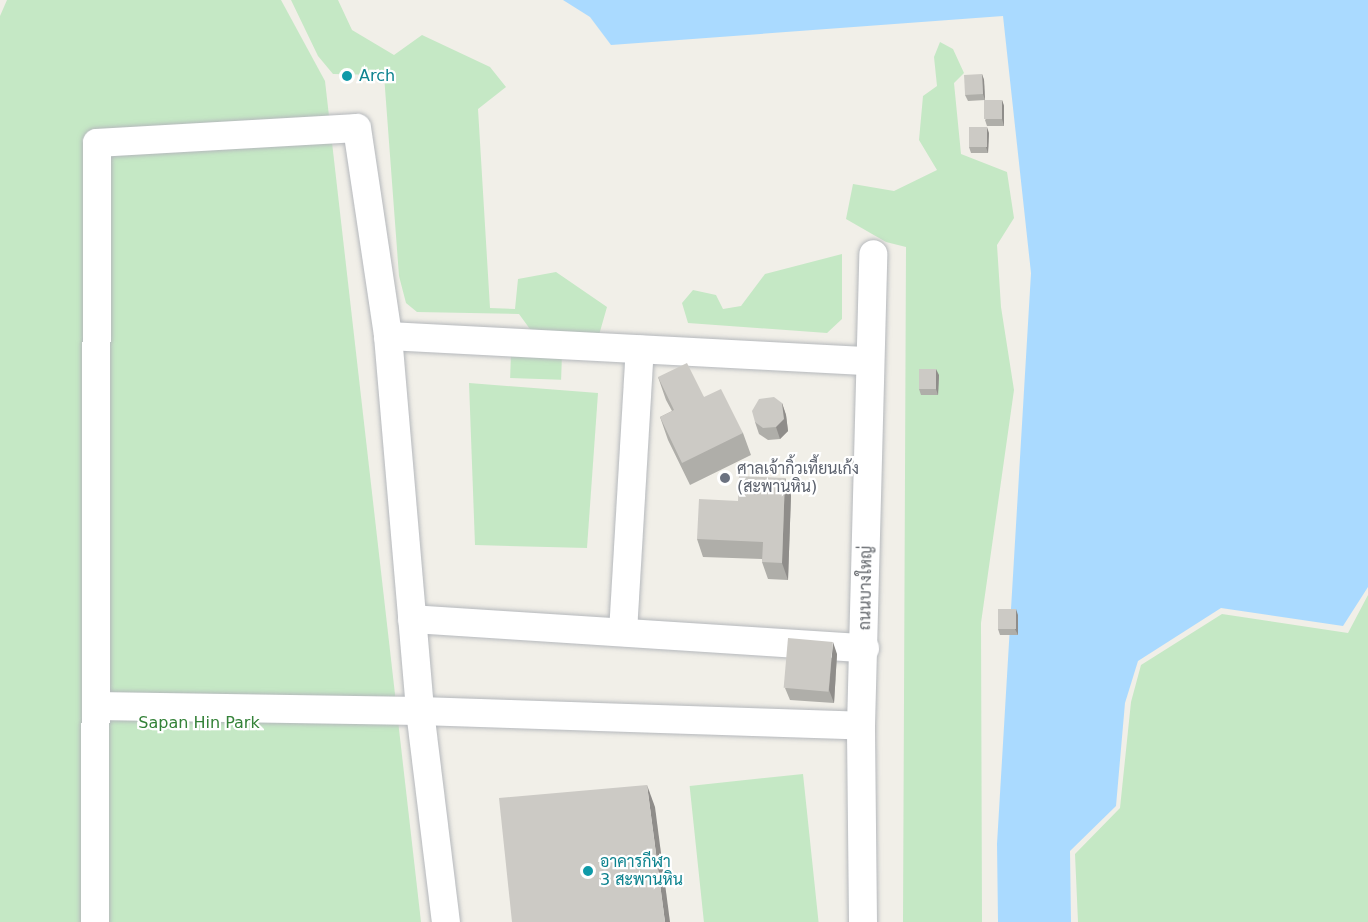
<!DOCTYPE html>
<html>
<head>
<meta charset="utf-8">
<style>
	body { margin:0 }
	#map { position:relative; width:1368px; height:922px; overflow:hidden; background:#f1efe8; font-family:"DejaVu Sans",Sarabun,sans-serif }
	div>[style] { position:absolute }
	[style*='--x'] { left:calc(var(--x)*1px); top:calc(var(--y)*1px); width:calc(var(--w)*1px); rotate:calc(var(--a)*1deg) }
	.green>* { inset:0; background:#c5e8c5; transform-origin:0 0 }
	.water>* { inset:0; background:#aadaff }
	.roads { filter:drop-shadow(0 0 2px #b5b8bc) drop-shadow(0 0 2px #b5b8bc) }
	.street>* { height:28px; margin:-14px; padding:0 14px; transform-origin:14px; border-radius:14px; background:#fff }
	.wall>* { inset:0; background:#afaea9 }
	.shaded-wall>* { inset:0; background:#8f8d8a }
	.building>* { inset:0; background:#cccac5; transform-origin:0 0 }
	.dots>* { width:16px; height:16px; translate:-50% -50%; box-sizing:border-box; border:3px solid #fff; border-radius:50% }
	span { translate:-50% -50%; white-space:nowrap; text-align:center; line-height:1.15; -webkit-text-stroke:4.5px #fff; paint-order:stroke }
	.culture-label { font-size:16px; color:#0d838f }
	.left { translate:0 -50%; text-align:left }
	.worship-label { font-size:16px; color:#5b616d }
	.street-label { font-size:16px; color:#5f6368 }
	.park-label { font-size:16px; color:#348238 }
</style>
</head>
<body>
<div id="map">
	<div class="green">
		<i style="clip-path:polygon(7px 0,281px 0,325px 81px,421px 922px,0 922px,0 16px)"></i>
		<i style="clip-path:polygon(291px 0,338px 0,352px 30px,394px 55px,422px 35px,490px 67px,506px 87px,478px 109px,490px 308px,515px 309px,518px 279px,556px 272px,607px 307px,597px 342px,535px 336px,519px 314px,417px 312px,406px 303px,399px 276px,384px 75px,333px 74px,318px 56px)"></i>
		<i style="clip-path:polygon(940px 42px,953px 49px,964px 73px,954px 83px,961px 154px,1007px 172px,1014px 218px,997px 245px,1001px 307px,1014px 390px,981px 623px,982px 922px,903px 922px,906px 247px,886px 242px,846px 219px,853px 184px,894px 191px,937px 170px,919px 140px,923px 96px,937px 86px,934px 57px)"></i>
		<i style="clip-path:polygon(842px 254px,842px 319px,827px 333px,688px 323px,682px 303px,693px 290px,716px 295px,723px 309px,741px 306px,765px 274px)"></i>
		<i style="left:511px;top:353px;width:51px;height:25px;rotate:2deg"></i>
		<i style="clip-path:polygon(469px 383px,598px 393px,587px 548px,475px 545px)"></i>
		<i style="clip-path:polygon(1368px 595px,1368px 922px,1078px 922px,1075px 854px,1120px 808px,1131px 702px,1141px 665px,1222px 614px,1348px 633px)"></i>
		<i style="left:803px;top:774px;width:149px;height:114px;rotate:84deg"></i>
	</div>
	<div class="water">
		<i style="clip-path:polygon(563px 0,1368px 0,1368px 587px,1343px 626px,1221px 608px,1138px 661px,1125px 703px,1116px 806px,1070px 851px,1071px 922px,998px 922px,997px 844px,1031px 273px,1003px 16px,611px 45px,590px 17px)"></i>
	</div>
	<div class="roads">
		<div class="street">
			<i style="--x:388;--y:336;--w:482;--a:3"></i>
			<i style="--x:412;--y:619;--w:454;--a:3.7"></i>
			<i style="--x:623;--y:632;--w:283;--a:-86.6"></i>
			<i style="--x:96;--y:706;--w:324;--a:0.9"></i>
			<i style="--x:420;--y:711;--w:441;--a:1.9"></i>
			<i style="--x:95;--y:922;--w:779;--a:-89.85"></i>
			<i style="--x:97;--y:143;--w:260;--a:-3.3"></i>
			<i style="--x:357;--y:128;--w:210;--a:81.5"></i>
			<i style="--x:388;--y:336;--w:376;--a:85.1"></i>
			<i style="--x:420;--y:711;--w:213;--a:83"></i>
			<i style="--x:863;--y:922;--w:196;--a:-90.6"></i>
			<i style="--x:861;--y:726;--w:472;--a:-88.5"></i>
		</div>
	</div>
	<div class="wall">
		<i style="clip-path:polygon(982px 74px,984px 80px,985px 100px,968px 101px,965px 95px)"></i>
		<i style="clip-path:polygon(1002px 100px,1004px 106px,1004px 126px,987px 126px,985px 120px)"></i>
		<i style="clip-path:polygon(989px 133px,988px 153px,971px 153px,969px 147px)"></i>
		<i style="clip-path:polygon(939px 375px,938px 395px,921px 395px,919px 389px)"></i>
		<i style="clip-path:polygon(658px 377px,704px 397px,743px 433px,751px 455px,690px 485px,668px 440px,660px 417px,672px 411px,666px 400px)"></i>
		<i style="clip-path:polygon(782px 403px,786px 415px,788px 431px,780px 439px,768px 440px,759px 434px,755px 422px)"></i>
		<i style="clip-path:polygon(785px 478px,791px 495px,788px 580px,768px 579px,762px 562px,762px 559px,703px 557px,697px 539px,738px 501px)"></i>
		<i style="clip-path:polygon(1018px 615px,1018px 635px,1000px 635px,998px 629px)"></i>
		<i style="clip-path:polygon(837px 654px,834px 703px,790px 700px,785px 688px)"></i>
	</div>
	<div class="shaded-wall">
		<i style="clip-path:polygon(982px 74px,984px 80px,985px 100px,983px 94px)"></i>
		<i style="clip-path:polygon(1002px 100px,1004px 106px,1004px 126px,1002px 119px)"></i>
		<i style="clip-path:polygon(987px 127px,989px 133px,988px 153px,986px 147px)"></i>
		<i style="clip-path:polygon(936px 369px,939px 375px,938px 395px,936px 389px)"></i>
		<i style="clip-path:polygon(782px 403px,786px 415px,788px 431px,780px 439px,776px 427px)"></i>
		<i style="clip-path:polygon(785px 478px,791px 495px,788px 580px,782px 563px)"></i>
		<i style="clip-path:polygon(1016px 609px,1018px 615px,1018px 635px,1015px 629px)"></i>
		<i style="clip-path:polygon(833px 642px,837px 654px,834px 703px,829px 690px)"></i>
		<i style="clip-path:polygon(647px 785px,655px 807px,670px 922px,665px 922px)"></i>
	</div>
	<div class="building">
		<i style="left:982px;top:74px;width:20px;height:18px;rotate:87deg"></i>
		<i style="left:1002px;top:100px;width:19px;height:18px;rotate:90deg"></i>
		<i style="left:969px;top:127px;width:18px;height:20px"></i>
		<i style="clip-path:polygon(687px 363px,704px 397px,721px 389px,743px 433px,682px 463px,660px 417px,674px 410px,658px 377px)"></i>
		<i style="left:919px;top:369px;width:17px;height:20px"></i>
		<i style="clip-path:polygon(774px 397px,782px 403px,784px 419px,776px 427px,763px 428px,755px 422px,752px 411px,759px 399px)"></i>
		<i style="clip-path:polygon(739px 476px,785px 478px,782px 563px,762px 562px,763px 542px,697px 539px,699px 499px,738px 501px)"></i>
		<i style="left:998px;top:609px;width:18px;height:20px"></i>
		<i style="left:788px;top:638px;width:45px;height:50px;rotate:5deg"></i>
		<i style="clip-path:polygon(647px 785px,665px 922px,512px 922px,499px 798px)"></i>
	</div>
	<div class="dots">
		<i style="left:347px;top:76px;background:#0f9aa8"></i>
		<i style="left:725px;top:478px;background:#6b7280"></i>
		<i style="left:588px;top:871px;background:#0f9aa8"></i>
	</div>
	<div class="culture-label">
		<span class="left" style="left:359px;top:76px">Arch</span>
		<span class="left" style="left:600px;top:871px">อาคารกีฬา<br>3 สะพานหิน</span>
	</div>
	<div class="worship-label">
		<span class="left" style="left:737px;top:478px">ศาลเจ้ากิ้วเที้ยนเก้ง<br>(สะพานหิน)</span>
	</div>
	<div class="street-label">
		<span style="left:866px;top:588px;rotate:-89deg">ถนนบางใหญ่</span>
	</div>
	<div class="park-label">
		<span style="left:199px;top:723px">Sapan Hin Park</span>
	</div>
</div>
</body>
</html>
